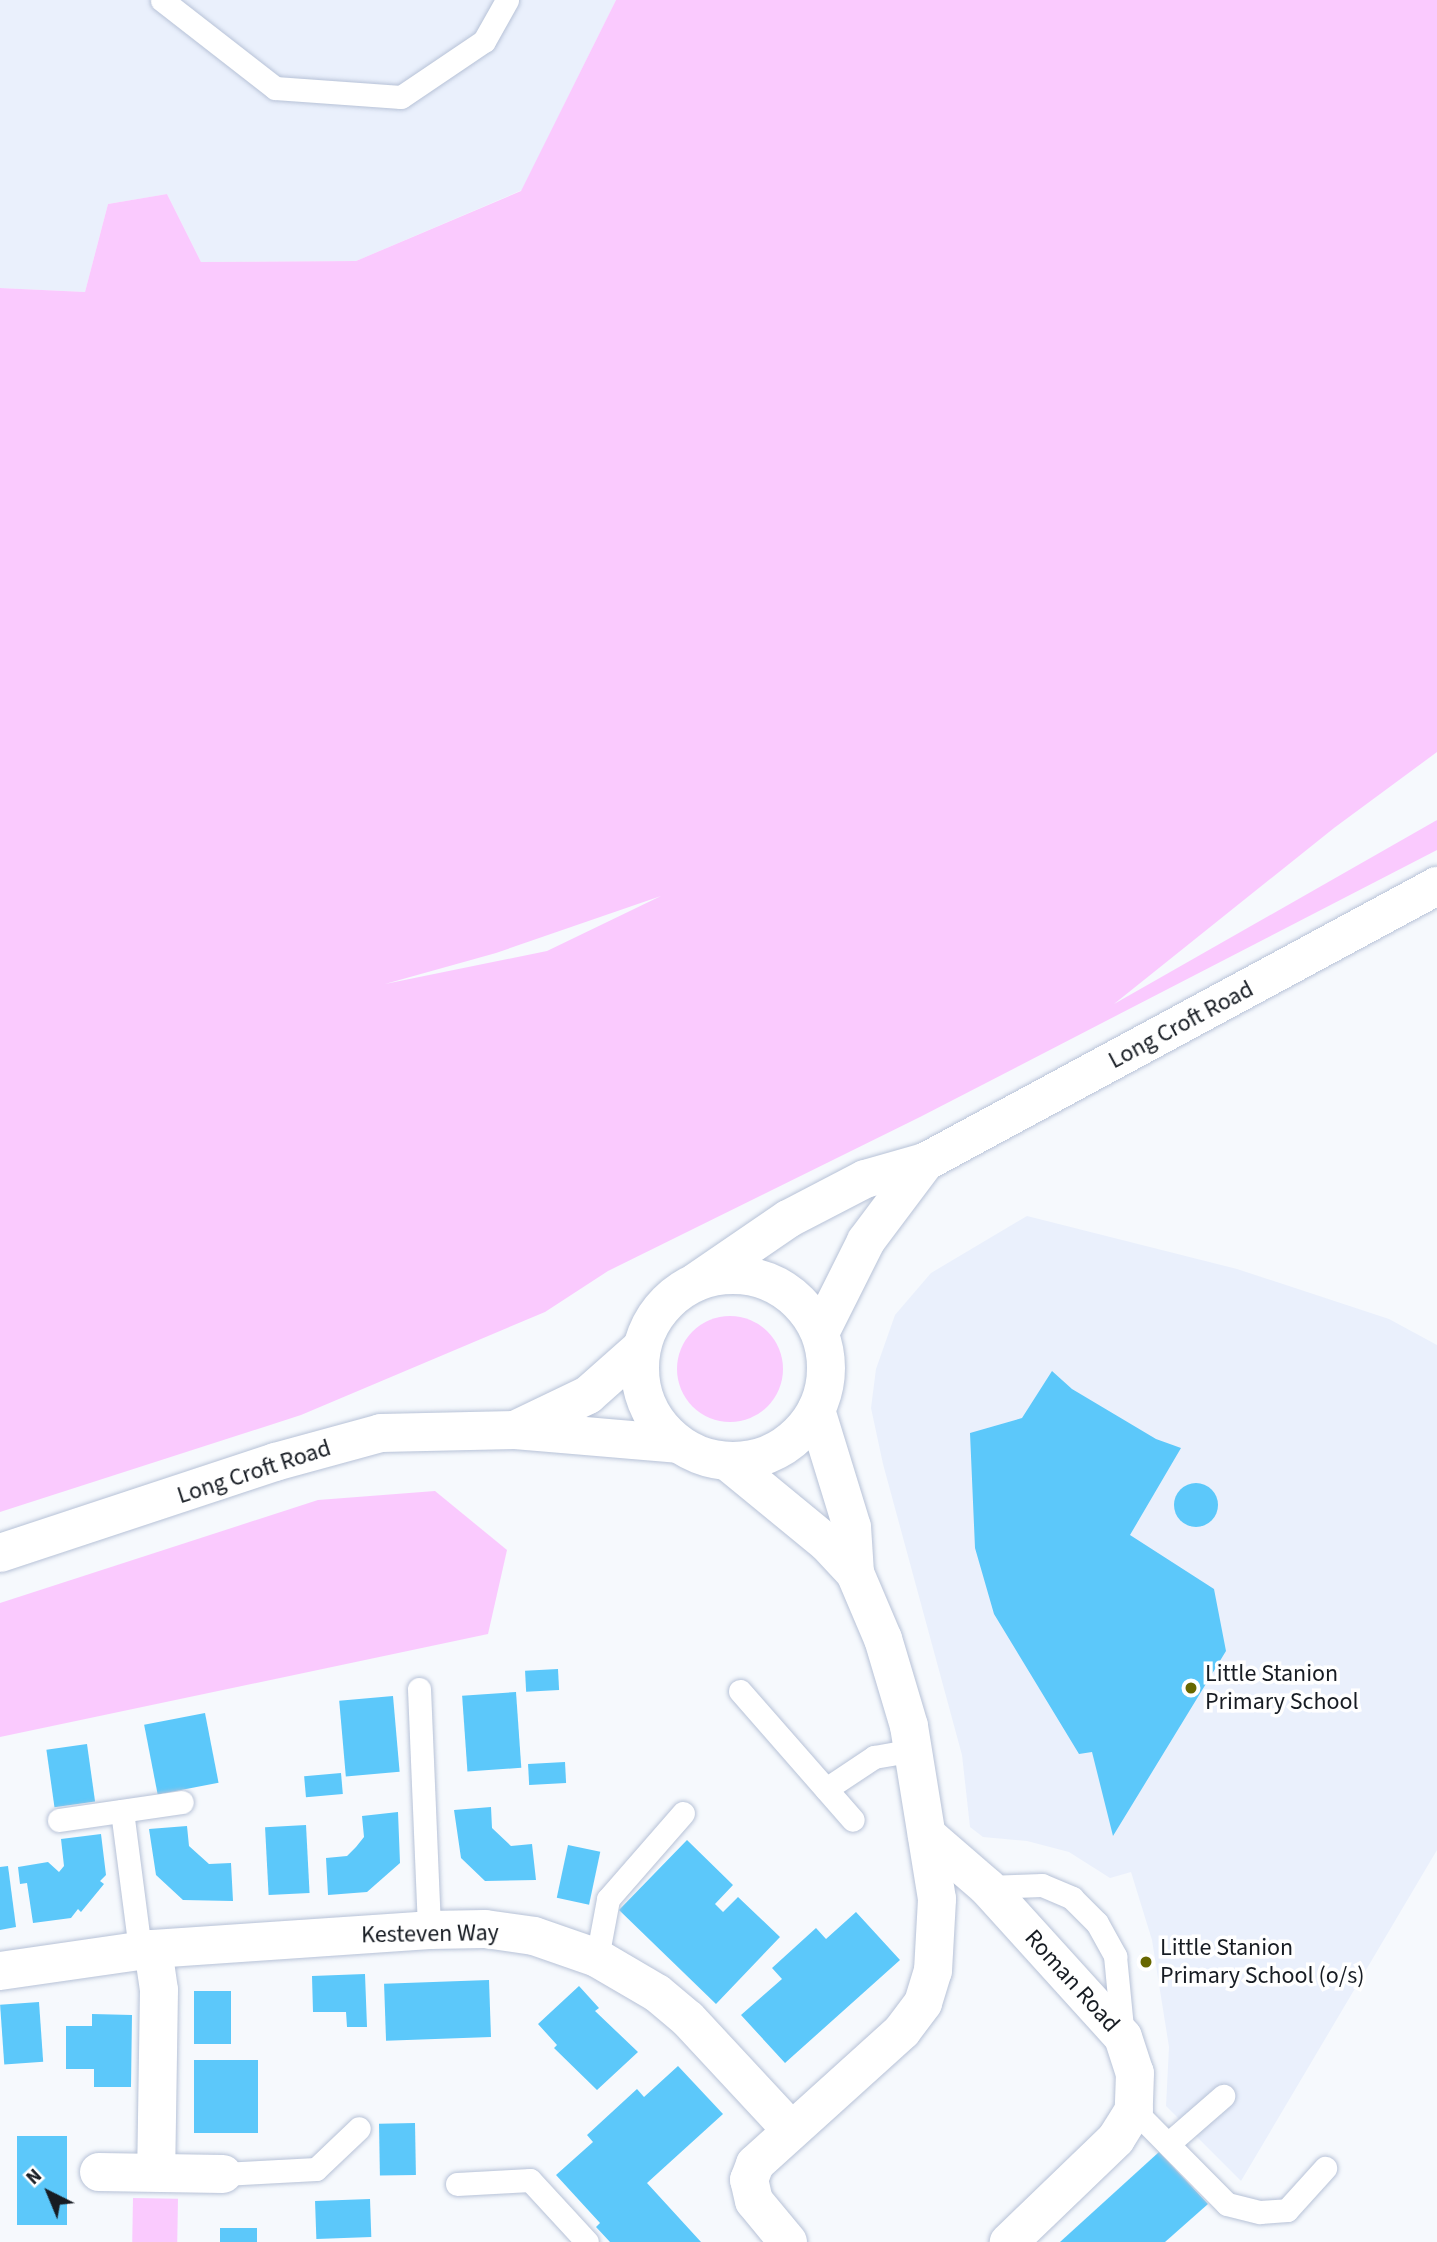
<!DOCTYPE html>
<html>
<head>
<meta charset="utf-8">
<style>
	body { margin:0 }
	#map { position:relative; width:1437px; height:2242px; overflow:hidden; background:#f6f9fd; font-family:"Source Sans 3",sans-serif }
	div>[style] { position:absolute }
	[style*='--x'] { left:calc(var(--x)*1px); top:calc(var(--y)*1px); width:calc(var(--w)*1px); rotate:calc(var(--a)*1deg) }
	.built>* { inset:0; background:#eaf0fc }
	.green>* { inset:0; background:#facafe; transform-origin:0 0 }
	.round { border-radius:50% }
	.building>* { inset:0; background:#5cc8fa; transform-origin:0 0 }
	.roads { filter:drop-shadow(0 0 2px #b7c2d7) drop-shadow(0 0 2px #b7c2d7) }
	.service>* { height:23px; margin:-11.5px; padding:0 11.5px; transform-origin:11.5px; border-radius:11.5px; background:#fff }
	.minor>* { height:38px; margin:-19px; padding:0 19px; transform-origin:19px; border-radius:19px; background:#fff }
	.tertiary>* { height:38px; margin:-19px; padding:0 19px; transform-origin:19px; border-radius:19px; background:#fff }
	.tertiary>.ring { margin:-19px; padding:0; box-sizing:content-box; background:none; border:38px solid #fff; border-radius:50% }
	.dots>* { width:19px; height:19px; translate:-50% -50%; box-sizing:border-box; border:4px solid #fff; border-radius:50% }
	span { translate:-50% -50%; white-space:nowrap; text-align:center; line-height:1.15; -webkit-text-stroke:7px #fff; paint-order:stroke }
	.street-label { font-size:24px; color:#171c23 }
	.poi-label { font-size:24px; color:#171c23 }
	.left { translate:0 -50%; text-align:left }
	.north { position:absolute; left:14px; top:2158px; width:70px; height:70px; -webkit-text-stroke:5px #fff; paint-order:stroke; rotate:317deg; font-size:19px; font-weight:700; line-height:28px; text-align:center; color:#171c23 }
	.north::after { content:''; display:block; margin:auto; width:24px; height:32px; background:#171c23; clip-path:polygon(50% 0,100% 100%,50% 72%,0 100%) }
</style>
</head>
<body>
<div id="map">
	<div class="built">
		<i style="clip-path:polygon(0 0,616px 0,522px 190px,356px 261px,201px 262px,167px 194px,108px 204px,85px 292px,0 288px)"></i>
		<i style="clip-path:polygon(1027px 1216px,1237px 1269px,1389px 1319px,1437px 1345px,1437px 1850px,1241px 2181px,1166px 2106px,1169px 2047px,1152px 1940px,1131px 1872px,1110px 1878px,1069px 1852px,1027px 1841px,983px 1837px,970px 1827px,962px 1755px,883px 1464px,871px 1408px,876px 1369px,895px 1315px,931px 1273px)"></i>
	</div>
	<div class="green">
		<i style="clip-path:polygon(evenodd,616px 0,1437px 0,1437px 752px,1334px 828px,1114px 1004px,1437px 820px,1437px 850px,920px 1117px,608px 1271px,545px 1312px,301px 1415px,0 1512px,0 288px,85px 292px,108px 204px,167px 194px,201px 262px,356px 261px,521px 191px,616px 0,661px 896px,547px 951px,385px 984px,496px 953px,661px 896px)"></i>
		<i class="round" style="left:677px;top:1316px;width:106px;height:106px"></i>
		<i style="clip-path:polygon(435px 1491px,507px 1550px,488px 1634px,0 1737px,0 1603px,318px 1500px)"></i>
		<i style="left:133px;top:2198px;width:45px;height:44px;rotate:1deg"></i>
	</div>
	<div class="building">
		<i style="clip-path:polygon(1052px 1371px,1072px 1389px,1156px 1439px,1181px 1448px,1130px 1535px,1214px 1589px,1226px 1651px,1113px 1836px,1092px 1752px,1079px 1754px,994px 1614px,975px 1548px,970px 1433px,1022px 1418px)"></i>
		<i class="round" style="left:1174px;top:1483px;width:44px;height:44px"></i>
		<i style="left:558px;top:1669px;width:21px;height:33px;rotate:87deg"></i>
		<i style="left:516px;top:1692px;width:76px;height:54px;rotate:86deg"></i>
		<i style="left:393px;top:1696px;width:76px;height:54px;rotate:85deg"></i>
		<i style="left:205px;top:1713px;width:71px;height:62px;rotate:79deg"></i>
		<i style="left:87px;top:1744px;width:58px;height:41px;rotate:82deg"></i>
		<i style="left:565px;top:1762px;width:21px;height:37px;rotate:87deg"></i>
		<i style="left:341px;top:1773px;width:21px;height:37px;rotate:85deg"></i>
		<i style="clip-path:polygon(491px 1807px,492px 1828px,511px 1846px,532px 1844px,536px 1880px,485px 1881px,461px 1858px,454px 1810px)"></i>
		<i style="clip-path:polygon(398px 1812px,400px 1863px,367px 1892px,328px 1895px,326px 1858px,347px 1856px,356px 1847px,364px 1837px,362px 1816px)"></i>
		<i style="left:306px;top:1825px;width:68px;height:41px;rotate:87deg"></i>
		<i style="clip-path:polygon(187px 1826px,189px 1846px,209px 1864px,231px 1863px,233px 1901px,183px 1900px,156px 1875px,149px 1829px)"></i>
		<i style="clip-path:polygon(101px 1834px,106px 1875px,100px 1881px,104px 1884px,81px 1912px,78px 1909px,71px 1918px,33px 1923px,27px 1883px,20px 1884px,18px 1867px,48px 1862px,59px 1872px,64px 1866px,61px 1839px)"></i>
		<i style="clip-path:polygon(687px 1840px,733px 1885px,715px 1904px,723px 1912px,738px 1897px,780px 1937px,716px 2004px,619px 1910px)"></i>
		<i style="left:568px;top:1845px;width:33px;height:54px;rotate:12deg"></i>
		<i style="clip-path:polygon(8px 1866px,16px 1927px,0 1930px,0 1867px)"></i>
		<i style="clip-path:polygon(856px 1912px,900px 1960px,785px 2063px,741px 2015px,782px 1979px,772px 1968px,816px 1928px,826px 1939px)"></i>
		<i style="clip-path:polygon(365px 1974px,367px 2027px,347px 2027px,346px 2012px,313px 2012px,312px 1976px)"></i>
		<i style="left:489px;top:1980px;width:57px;height:105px;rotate:88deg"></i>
		<i style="clip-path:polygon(579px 1986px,599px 2008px,595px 2011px,638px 2052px,597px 2090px,554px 2048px,557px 2045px,538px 2024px)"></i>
		<i style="left:194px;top:1991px;width:37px;height:53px"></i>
		<i style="left:39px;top:2002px;width:60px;height:39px;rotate:86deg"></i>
		<i style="clip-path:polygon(92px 2014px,132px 2015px,131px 2087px,94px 2087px,94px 2069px,66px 2069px,66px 2026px,92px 2026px)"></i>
		<i style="left:194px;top:2060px;width:64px;height:73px"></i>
		<i style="clip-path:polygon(678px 2066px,723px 2114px,647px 2183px,701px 2242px,610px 2242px,596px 2227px,600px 2223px,556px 2175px,593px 2142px,587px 2135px,637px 2089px,644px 2097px)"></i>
		<i style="left:415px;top:2123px;width:52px;height:36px;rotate:89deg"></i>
		<i style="left:17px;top:2136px;width:50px;height:89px"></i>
		<i style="clip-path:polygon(1159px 2152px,1208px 2204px,1165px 2242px,1060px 2242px)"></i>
		<i style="left:370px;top:2199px;width:38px;height:55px;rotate:88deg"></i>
		<i style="left:220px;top:2228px;width:37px;height:14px"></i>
	</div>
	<div class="roads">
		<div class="service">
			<i style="--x:162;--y:0;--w:143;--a:37.9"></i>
			<i style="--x:275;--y:88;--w:126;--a:4.1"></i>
			<i style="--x:401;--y:97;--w:100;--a:-34"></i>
			<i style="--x:484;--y:41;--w:47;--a:-60.7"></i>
			<i style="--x:419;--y:1689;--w:241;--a:87.6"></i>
			<i style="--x:740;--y:1691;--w:171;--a:48.8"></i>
			<i style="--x:826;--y:1789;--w:58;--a:-33.7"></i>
			<i style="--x:874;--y:1757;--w:40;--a:-10"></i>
			<i style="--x:122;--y:1811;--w:140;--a:82.6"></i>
			<i style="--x:59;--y:1820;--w:124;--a:-8.3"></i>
			<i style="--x:987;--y:1887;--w:55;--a:-2.1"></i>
			<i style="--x:1042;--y:1885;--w:33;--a:23"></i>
			<i style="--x:1072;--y:1898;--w:35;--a:45"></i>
			<i style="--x:1097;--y:1923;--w:38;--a:61"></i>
			<i style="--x:1115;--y:1956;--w:81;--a:84.4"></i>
			<i style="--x:597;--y:1958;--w:60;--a:-79.4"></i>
			<i style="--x:608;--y:1899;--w:114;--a:-48.9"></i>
			<i style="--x:1134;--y:2110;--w:132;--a:45.3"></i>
			<i style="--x:1227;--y:2204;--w:34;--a:14"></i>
			<i style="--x:1260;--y:2212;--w:27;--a:-4"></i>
			<i style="--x:1287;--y:2210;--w:57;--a:-47.9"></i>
			<i style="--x:1169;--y:2143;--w:72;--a:-41"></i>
			<i style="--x:223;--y:2174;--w:93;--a:-3.1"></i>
			<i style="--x:316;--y:2169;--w:59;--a:-43.6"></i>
			<i style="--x:457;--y:2184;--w:73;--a:-3.1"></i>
			<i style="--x:530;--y:2180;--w:84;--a:47.4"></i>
		</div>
		<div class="minor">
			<i style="--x:727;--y:1461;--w:129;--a:39.4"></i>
			<i style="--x:827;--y:1543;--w:41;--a:47"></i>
			<i style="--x:927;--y:1835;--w:79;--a:40.9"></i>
			<i style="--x:987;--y:1887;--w:202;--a:47.8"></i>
			<i style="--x:1123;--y:2037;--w:38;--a:72"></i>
			<i style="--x:1135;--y:2073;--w:37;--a:92"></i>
			<i style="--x:1134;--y:2110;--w:34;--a:122"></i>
			<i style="--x:1116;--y:2139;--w:149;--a:136.1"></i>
			<i style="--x:153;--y:1949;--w:41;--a:81.7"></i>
			<i style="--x:159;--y:1990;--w:182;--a:90.9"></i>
			<i style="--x:0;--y:1971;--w:155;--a:-8.2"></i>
			<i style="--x:153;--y:1949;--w:277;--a:-3.9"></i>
			<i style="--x:429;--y:1930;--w:56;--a:-1"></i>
			<i style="--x:485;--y:1929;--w:49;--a:8.1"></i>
			<i style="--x:534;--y:1936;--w:67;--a:19.2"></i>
			<i style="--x:597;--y:1958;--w:69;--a:30.3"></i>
			<i style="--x:657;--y:1993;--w:40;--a:40"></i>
			<i style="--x:688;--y:2019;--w:151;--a:47.1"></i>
			<i style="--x:99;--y:2172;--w:124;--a:0.9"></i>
			<i style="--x:788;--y:2242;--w:53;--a:-129.7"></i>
			<i style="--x:754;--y:2201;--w:22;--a:-103"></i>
			<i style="--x:749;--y:2180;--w:17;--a:-69"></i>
			<i style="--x:755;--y:2164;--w:198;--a:-42.1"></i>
			<i style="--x:902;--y:2031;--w:35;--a:-53"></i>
			<i style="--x:923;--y:2003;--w:34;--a:-73"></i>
			<i style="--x:933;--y:1971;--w:72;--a:-86.8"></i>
			<i style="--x:937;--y:1899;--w:175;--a:-99.2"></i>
			<i style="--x:909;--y:1726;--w:91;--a:-106.6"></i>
			<i style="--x:883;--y:1639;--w:72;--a:-113"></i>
			<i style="--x:855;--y:1573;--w:46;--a:-93.7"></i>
			<i style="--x:852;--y:1527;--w:122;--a:-107.1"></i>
		</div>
		<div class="tertiary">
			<i class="ring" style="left:640px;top:1275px;width:148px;height:148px"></i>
			<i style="--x:696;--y:1282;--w:112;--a:-34.4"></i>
			<i style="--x:788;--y:1219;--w:87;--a:-27.5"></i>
			<i style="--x:865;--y:1179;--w:62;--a:-15.8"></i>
			<i style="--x:925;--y:1162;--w:582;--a:-28.33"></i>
			<i style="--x:820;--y:1333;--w:103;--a:-63.4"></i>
			<i style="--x:866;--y:1241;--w:99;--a:-53.2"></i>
			<i style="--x:515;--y:1430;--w:81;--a:-25.6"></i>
			<i style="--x:588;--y:1395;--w:71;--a:-41.6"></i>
			<i style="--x:0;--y:1553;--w:290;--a:-18.3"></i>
			<i style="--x:275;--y:1462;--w:110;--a:-15.3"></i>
			<i style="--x:381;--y:1433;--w:134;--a:-1.3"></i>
			<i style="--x:515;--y:1430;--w:163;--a:4.9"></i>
		</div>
	</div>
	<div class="dots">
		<i style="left:1191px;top:1688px;background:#676700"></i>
		<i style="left:1146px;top:1962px;background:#676700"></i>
	</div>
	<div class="street-label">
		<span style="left:1181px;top:1025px;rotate:-28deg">Long Croft Road</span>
		<span style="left:254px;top:1472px;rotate:-18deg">Long Croft Road</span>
		<span style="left:430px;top:1934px;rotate:-1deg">Kesteven Way</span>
		<span style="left:1072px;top:1981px;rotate:48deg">Roman Road</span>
	</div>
	<div class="poi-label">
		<span class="left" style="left:1205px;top:1688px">Little Stanion<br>Primary School</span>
		<span class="left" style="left:1160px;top:1962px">Little Stanion<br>Primary School (o/s)</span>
	</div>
	<div class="north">N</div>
</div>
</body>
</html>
